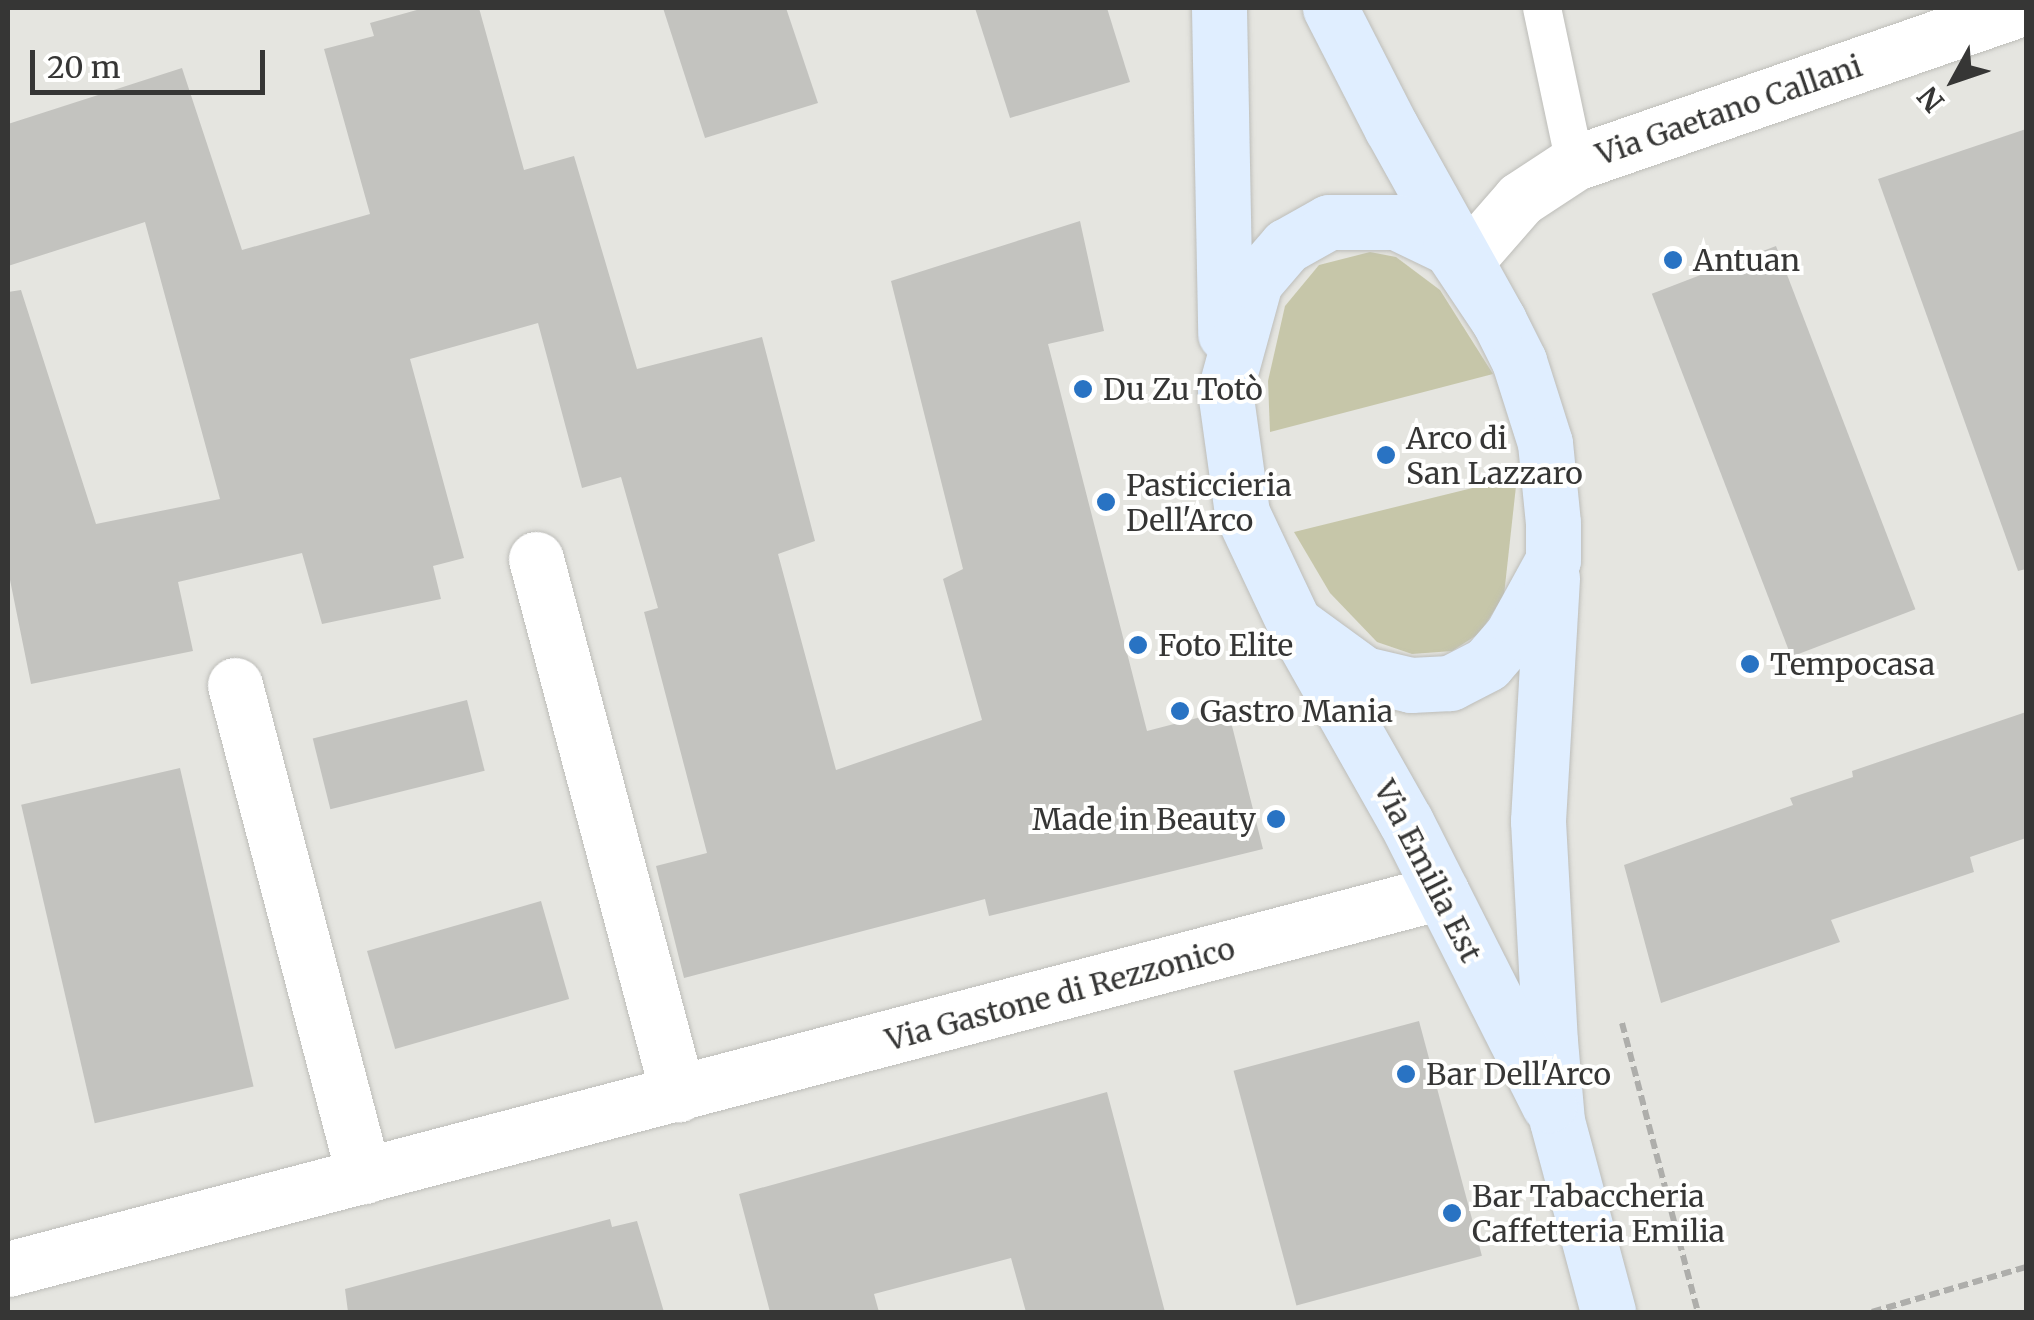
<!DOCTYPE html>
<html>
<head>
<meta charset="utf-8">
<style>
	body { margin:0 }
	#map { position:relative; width:2034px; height:1320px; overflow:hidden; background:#e5e5e0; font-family:Merriweather,serif }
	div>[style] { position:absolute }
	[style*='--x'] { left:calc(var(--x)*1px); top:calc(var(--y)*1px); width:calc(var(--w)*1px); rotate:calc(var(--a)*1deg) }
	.green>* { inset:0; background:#c6c6a9 }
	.building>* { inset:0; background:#c3c3bf; transform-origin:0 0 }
	.path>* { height:6px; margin-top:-3px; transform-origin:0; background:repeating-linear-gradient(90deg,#aeaeab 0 10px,transparent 0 15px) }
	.roads { filter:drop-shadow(0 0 2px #bdbdb9) drop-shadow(0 0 2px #bdbdb9) }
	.service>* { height:38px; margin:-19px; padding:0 19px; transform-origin:19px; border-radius:19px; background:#fff }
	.minor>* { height:55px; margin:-27.5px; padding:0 27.5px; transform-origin:27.5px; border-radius:27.5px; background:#fff }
	.secondary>* { height:55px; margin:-27.5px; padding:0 27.5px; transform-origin:27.5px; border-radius:27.5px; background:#e0eeff }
	.dots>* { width:28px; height:28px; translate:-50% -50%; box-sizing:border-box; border:5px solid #fffffe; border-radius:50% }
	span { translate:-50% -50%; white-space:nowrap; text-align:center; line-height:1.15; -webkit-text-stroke:8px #fffffe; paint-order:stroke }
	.street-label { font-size:30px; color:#363635 }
	.poi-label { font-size:30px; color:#363635 }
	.left { translate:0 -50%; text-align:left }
	.right { translate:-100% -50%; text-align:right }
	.frame { position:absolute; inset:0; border:10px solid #363635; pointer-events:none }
	.north { position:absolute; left:1904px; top:30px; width:100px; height:100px; -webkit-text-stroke:8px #fffffe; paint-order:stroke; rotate:230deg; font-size:28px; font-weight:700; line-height:40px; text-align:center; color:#363635 }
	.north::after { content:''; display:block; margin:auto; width:35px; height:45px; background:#363635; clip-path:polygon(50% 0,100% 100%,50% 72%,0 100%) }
	.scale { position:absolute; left:30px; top:50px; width:235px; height:45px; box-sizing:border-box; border:5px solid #363635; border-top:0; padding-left:12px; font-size:30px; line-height:35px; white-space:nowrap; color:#363635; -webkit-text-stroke:8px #fffffe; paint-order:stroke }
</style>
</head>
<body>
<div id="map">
	<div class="green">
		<i style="clip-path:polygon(1370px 252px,1396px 257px,1440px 290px,1493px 374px,1270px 432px,1268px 381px,1285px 306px,1319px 265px)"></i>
		<i style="clip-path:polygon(1517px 477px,1504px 595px,1480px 633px,1452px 651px,1412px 654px,1377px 642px,1330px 593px,1294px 532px)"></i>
	</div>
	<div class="building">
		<i style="clip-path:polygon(424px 8px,479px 8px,524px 170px,574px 156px,637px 369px,762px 337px,815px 541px,778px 554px,836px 770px,982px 720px,943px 579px,963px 569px,891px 281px,1080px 221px,1104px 331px,1048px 344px,1147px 731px,1228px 710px,1263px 849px,989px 916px,985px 899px,684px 978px,656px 866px,707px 853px,644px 612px,658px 608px,621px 477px,582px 488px,538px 323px,410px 359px,464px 558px,433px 566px,441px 599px,322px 624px,302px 553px,178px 582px,193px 651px,31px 684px,8px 570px,8px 292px,21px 290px,96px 524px,220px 499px,145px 222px,8px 266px,8px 124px,182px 68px,242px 250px,370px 214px,324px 49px,374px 36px,370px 23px)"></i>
		<i style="clip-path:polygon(663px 8px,786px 8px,818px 103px,705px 138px)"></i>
		<i style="clip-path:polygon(975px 8px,1107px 8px,1130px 82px,1010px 118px)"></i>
		<i style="clip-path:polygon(2026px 129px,2026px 569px,2018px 571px,1878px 179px)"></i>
		<i style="left:1776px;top:246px;width:389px;height:133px;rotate:69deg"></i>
		<i style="left:467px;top:700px;width:73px;height:159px;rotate:76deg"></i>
		<i style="clip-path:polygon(2026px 712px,2026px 838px,1970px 857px,1974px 872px,1831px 920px,1840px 942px,1661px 1003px,1624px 865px,1793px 805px,1790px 798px,1853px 777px,1852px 771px)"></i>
		<i style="left:180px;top:768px;width:327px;height:163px;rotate:77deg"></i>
		<i style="left:541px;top:901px;width:102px;height:181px;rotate:74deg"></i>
		<i style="left:1419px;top:1021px;width:243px;height:192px;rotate:75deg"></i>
		<i style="clip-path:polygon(1107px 1092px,1165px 1312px,1026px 1312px,1011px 1258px,874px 1294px,879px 1312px,770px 1312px,739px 1194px)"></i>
		<i style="clip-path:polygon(610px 1219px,612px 1227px,637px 1221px,664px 1312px,348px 1312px,345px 1289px)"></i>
	</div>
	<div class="path">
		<i style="--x:1622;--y:1023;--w:299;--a:75.3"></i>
		<i style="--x:1872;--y:1312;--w:160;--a:-16.3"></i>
	</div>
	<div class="roads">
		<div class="service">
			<i style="--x:1542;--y:8;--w:158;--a:78"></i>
		</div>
		<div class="minor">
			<i style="--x:1466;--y:261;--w:82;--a:-48.9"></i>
			<i style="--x:1520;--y:199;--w:66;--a:-33.2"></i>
			<i style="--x:1575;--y:163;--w:474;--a:-19.1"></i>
			<i style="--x:536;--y:559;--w:554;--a:75.14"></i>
			<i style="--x:235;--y:685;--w:508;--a:75.28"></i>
			<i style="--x:8;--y:1269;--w:1482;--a:-14.74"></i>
		</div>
		<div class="secondary">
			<i style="--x:1219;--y:8;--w:326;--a:88.9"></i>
			<i style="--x:1330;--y:8;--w:134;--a:62.9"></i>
			<i style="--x:1391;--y:127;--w:222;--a:60.9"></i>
			<i style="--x:1499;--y:321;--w:45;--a:63.4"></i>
			<i style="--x:1519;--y:361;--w:86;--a:72.4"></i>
			<i style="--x:1545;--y:443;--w:80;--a:84.3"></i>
			<i style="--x:1553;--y:523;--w:37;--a:90"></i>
			<i style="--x:1553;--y:560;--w:85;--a:118.7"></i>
			<i style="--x:1512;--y:635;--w:38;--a:131"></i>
			<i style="--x:1487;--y:664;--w:42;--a:152.8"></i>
			<i style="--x:1450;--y:683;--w:39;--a:177"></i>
			<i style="--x:1411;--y:685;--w:48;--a:-166.8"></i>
			<i style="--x:1364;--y:674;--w:87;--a:-143.9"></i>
			<i style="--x:1294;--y:623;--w:122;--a:-115.3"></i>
			<i style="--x:1242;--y:513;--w:123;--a:-97.9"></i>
			<i style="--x:1225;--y:391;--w:113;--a:-74.6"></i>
			<i style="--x:1255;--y:282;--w:48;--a:-49.3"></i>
			<i style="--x:1286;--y:246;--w:49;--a:-29.2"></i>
			<i style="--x:1329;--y:222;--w:67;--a:0"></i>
			<i style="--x:1396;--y:222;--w:60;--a:25.7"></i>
			<i style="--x:1450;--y:248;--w:88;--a:56.1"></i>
			<i style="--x:1552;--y:578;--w:243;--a:93.3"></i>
			<i style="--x:1538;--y:821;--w:220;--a:86.9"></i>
			<i style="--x:1550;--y:1041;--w:80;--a:85"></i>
			<i style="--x:1557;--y:1121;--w:198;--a:75"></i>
			<i style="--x:1304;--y:642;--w:207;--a:60.5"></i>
			<i style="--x:1406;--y:822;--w:317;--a:63.2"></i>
		</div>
	</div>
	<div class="dots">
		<i style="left:1673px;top:260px;background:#2973c3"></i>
		<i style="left:1083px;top:389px;background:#2973c3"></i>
		<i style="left:1386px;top:455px;background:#2973c3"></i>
		<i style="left:1106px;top:502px;background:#2973c3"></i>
		<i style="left:1138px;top:645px;background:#2973c3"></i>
		<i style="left:1750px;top:664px;background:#2973c3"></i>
		<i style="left:1180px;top:711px;background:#2973c3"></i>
		<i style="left:1276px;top:819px;background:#2973c3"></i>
		<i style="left:1406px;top:1074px;background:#2973c3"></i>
		<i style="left:1452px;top:1213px;background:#2973c3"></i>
	</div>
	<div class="street-label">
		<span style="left:1729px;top:110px;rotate:-19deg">Via Gaetano Callani</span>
		<span style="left:1428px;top:871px;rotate:63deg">Via Emilia Est</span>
		<span style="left:1060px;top:994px;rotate:-15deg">Via Gastone di Rezzonico</span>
	</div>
	<div class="poi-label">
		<span class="left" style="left:1693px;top:260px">Antuan</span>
		<span class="left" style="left:1103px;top:389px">Du Zu Totò</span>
		<span class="left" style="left:1406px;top:455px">Arco di<br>San Lazzaro</span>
		<span class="left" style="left:1126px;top:502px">Pasticcieria<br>Dell'Arco</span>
		<span class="left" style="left:1158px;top:645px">Foto Elite</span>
		<span class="left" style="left:1770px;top:664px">Tempocasa</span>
		<span class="left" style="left:1200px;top:711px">Gastro Mania</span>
		<span class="right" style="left:1256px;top:819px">Made in Beauty</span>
		<span class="left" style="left:1426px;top:1074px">Bar Dell'Arco</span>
		<span class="left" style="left:1472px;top:1213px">Bar Tabaccheria<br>Caffetteria Emilia</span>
	</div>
	<div class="frame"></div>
	<div class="north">N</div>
	<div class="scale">20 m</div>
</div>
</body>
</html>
